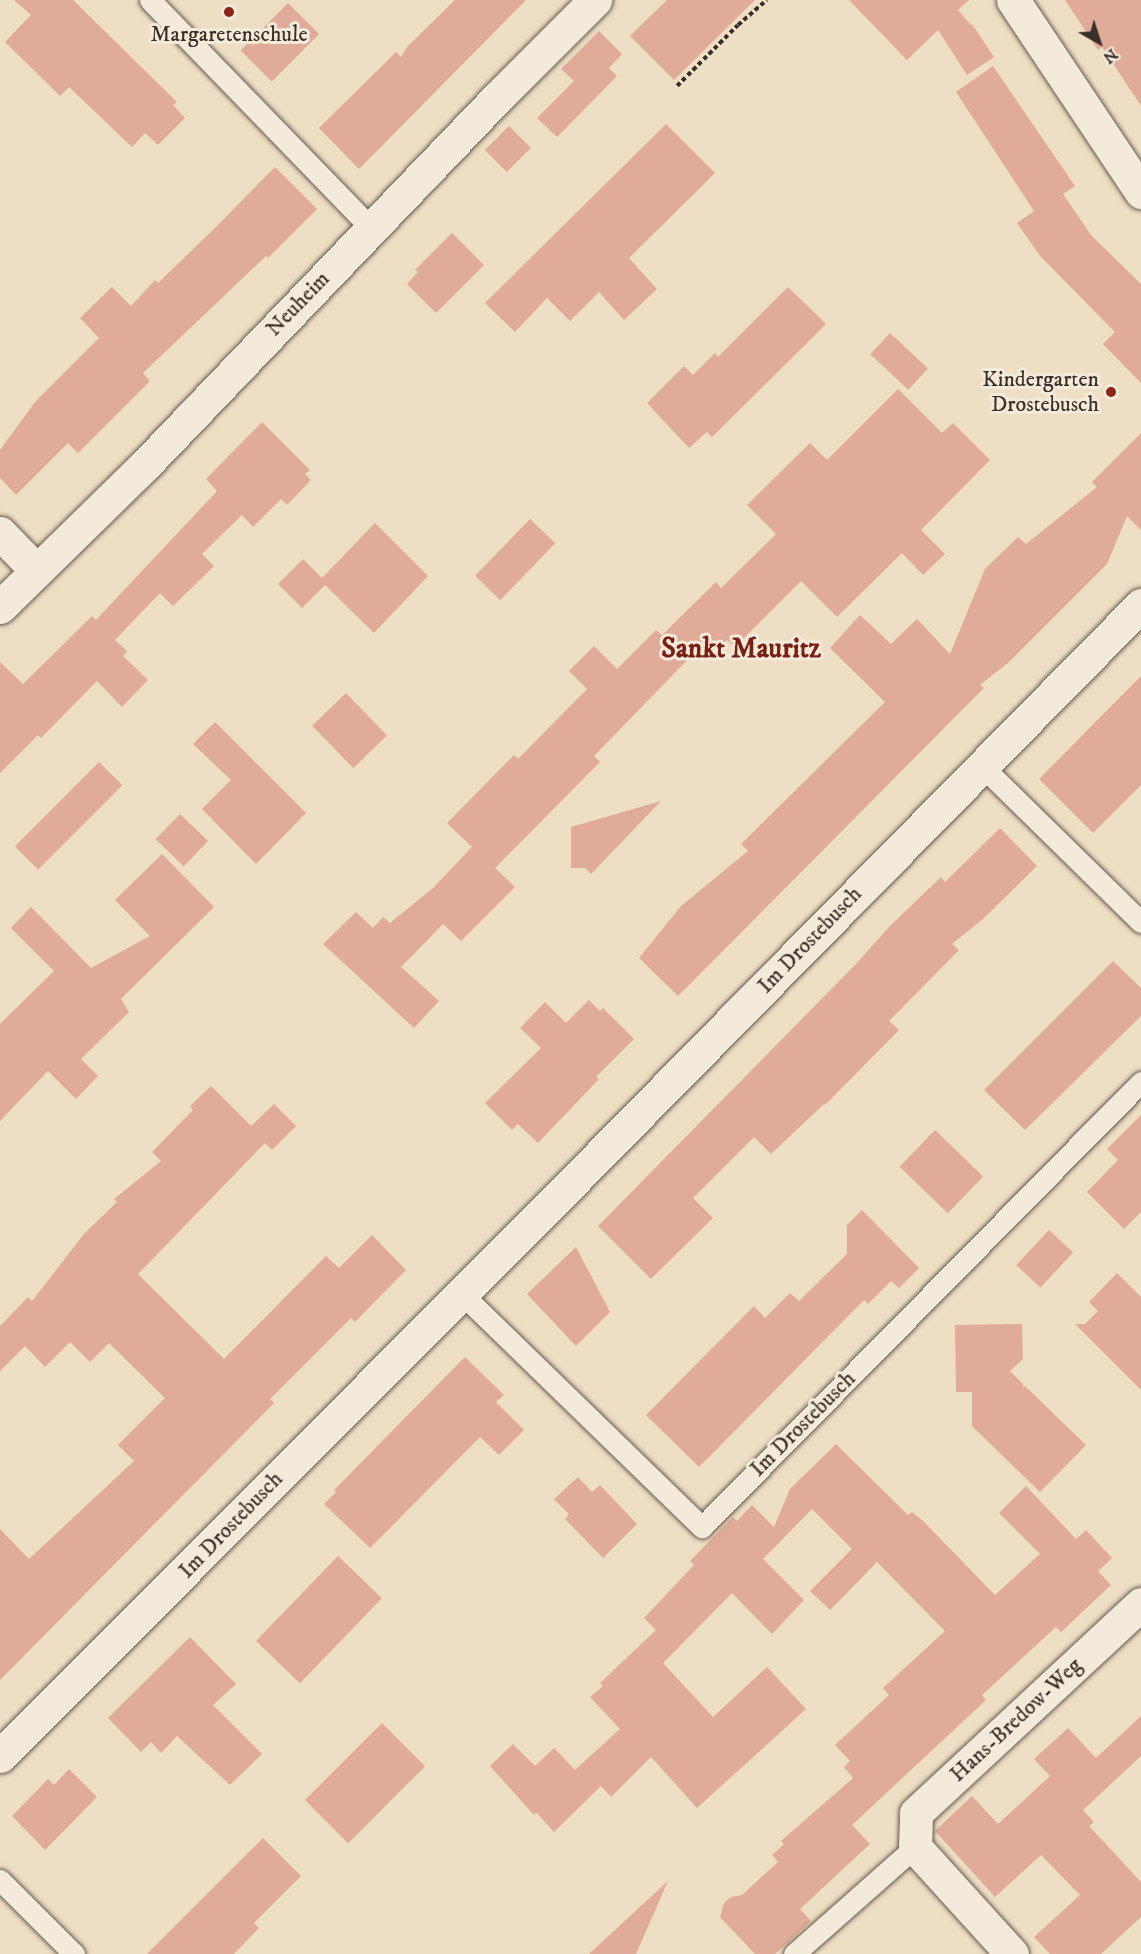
<!DOCTYPE html>
<html>
<head>
<meta charset="utf-8">
<style>
	body { margin:0 }
	#map { position:relative; width:1141px; height:1954px; overflow:hidden; background:#eedec4; font-family:"IM FELL DW Pica",serif }
	div>[style] { position:absolute }
	[style*='--x'] { left:calc(var(--x)*1px); top:calc(var(--y)*1px); width:calc(var(--w)*1px); rotate:calc(var(--a)*1deg) }
	.building>* { inset:0; background:#e0ab98; transform-origin:0 0 }
	.path>* { height:4px; margin-top:-2px; transform-origin:0; background:repeating-linear-gradient(90deg,#3a2e28 0 4.5px,transparent 0 7.5px) }
	.roads { filter:drop-shadow(0 0 2px #675a4f) drop-shadow(0 0 2px #675a4f) }
	.lane>* { height:21px; margin:-10.5px; padding:0 10.5px; transform-origin:10.5px; border-radius:10.5px; background:#f4ead9 }
	.street>* { height:33px; margin:-16.5px; padding:0 16.5px; transform-origin:16.5px; border-radius:16.5px; background:#f4ead9 }
	.dots>* { width:16px; height:16px; translate:-50% -50%; box-sizing:border-box; border:3px solid #f4ead9; border-radius:50% }
	span { translate:-50% -50%; white-space:nowrap; text-align:center; line-height:1.15; -webkit-text-stroke:6px #f4ead9; paint-order:stroke }
	.poi-label { font-size:22px; color:#3a2e28 }
	.right { translate:-100% -50%; text-align:right }
	.street-label { font-size:22px; color:#3a2e28 }
	.district-label { font-size:28px; color:#7a1f14; font-weight:700 }
	.north { position:absolute; left:1069px; top:12px; width:60px; height:60px; -webkit-text-stroke:4px #f4ead9; paint-order:stroke; rotate:141deg; font-size:16px; font-weight:700; line-height:24px; text-align:center; color:#3a2e28 }
	.north::after { content:''; display:block; margin:auto; width:21px; height:27px; background:#3a2e28; clip-path:polygon(50% 0,100% 100%,50% 72%,0 100%) }
</style>
</head>
<body>
<div id="map">
	<div class="building">
		<i style="clip-path:polygon(14px 0,73px 0,177px 102px,173px 105px,185px 118px,158px 145px,145px 133px,132px 147px,69px 87px,60px 96px,5px 42px,31px 15px)"></i>
		<i style="clip-path:polygon(455px 0,526px 0,359px 169px,319px 128px,396px 52px,401px 57px,407px 47px)"></i>
		<i style="clip-path:polygon(667px 0,755px 0,674px 80px,630px 36px)"></i>
		<i style="clip-path:polygon(849px 0,969px 0,958px 10px,971px 25px,972px 24px,994px 57px,967px 75px,938px 30px,907px 60px)"></i>
		<i style="clip-path:polygon(1065px 0,1141px 0,1141px 106px,1102px 47px,1098px 50px)"></i>
		<i style="left:288px;top:3px;width:44px;height:67px;rotate:45deg"></i>
		<i style="clip-path:polygon(599px 31px,622px 54px,609px 68px,617px 76px,557px 137px,537px 118px,574px 81px,561px 69px)"></i>
		<i style="clip-path:polygon(993px 66px,1075px 186px,1063px 194px,1091px 235px,1141px 284px,1141px 383px,1103px 344px,1115px 332px,1040px 256px,1017px 223px,1034px 211px,956px 92px)"></i>
		<i style="clip-path:polygon(666px 124px,715px 173px,629px 258px,657px 289px,624px 320px,599px 292px,570px 321px,547px 298px,515px 332px,485px 303px)"></i>
		<i style="left:509px;top:126px;width:31px;height:34px;rotate:45deg"></i>
		<i style="clip-path:polygon(275px 167px,317px 209px,268px 258px,266px 256px,143px 373px,150px 381px,78px 453px,68px 443px,16px 495px,0 478px,0 450px,35px 402px,99px 338px,80px 318px,112px 287px,131px 306px,155px 280px,158px 283px,216px 227px)"></i>
		<i style="clip-path:polygon(452px 233px,484px 265px,436px 313px,407px 284px,418px 272px,415px 270px)"></i>
		<i style="clip-path:polygon(788px 287px,826px 324px,712px 437px,707px 432px,689px 448px,647px 403px,684px 366px,693px 375px,715px 353px,718px 357px)"></i>
		<i style="left:890px;top:333px;width:52px;height:29px;rotate:43deg"></i>
		<i style="clip-path:polygon(898px 389px,942px 433px,953px 423px,990px 460px,921px 530px,945px 554px,923px 575px,902px 553px,837px 617px,801px 581px,735px 647px,727px 640px,709px 659px,698px 649px,594px 756px,600px 762px,495px 868px,515px 887px,461px 941px,443px 924px,401px 967px,439px 1001px,414px 1028px,323px 944px,356px 912px,373px 928px,383px 917px,390px 923px,433px 888px,472px 847px,447px 823px,514px 755px,518px 759px,587px 689px,569px 671px,594px 646px,617px 669px,656px 630px,662px 635px,716px 582px,721px 588px,776px 534px,747px 505px,810px 443px,827px 460px)"></i>
		<i style="clip-path:polygon(262px 422px,310px 470px,305px 474px,311px 480px,287px 505px,281px 499px,253px 527px,242px 515px,202px 554px,214px 566px,208px 572px,173px 606px,160px 593px,115px 640px,127px 651px,123px 656px,148px 680px,122px 707px,97px 681px,41px 738px,38px 735px,0 773px,0 662px,23px 684px,92px 616px,96px 620px,217px 491px,206px 479px)"></i>
		<i style="clip-path:polygon(1141px 433px,1141px 530px,1127px 516px,1107px 564px,1009px 662px,980px 685px,984px 688px,678px 996px,639px 958px,681px 906px,748px 851px,741px 844px,885px 702px,830px 648px,860px 615px,891px 644px,917px 619px,950px 654px,985px 569px,1018px 537px,1026px 544px,1097px 487px,1092px 482px)"></i>
		<i style="left:530px;top:519px;width:35px;height:79px;rotate:44deg"></i>
		<i style="clip-path:polygon(375px 523px,428px 576px,374px 633px,325px 585px,302px 608px,278px 584px,303px 559px,322px 578px)"></i>
		<i style="clip-path:polygon(1141px 676px,1141px 785px,1093px 833px,1039px 779px)"></i>
		<i style="left:346px;top:693px;width:59px;height:47px;rotate:46deg"></i>
		<i style="clip-path:polygon(215px 722px,306px 813px,256px 864px,202px 809px,231px 780px,193px 744px)"></i>
		<i style="left:99px;top:762px;width:33px;height:119px;rotate:45deg"></i>
		<i style="clip-path:polygon(661px 801px,591px 874px,585px 868px,571px 868px,571px 827px)"></i>
		<i style="left:180px;top:814px;width:39px;height:35px;rotate:44deg"></i>
		<i style="clip-path:polygon(1000px 828px,1037px 866px,983px 919px,952px 944px,959px 950px,889px 1021px,899px 1030px,825px 1105px,824px 1104px,771px 1154px,754px 1137px,693px 1198px,713px 1218px,651px 1279px,598px 1226px,856px 964px,890px 926px,941px 877px,945px 882px)"></i>
		<i style="clip-path:polygon(162px 854px,214px 907px,121px 999px,129px 1012px,81px 1059px,98px 1076px,76px 1099px,48px 1071px,0 1121px,0 1024px,54px 971px,11px 928px,31px 907px,91px 968px,150px 936px,115px 900px)"></i>
		<i style="clip-path:polygon(1113px 961px,1141px 988px,1141px 1016px,1025px 1130px,984px 1090px)"></i>
		<i style="clip-path:polygon(589px 1000px,600px 1011px,603px 1008px,634px 1039px,596px 1077px,599px 1079px,538px 1143px,518px 1124px,512px 1130px,485px 1103px,541px 1048px,520px 1028px,545px 1002px,566px 1023px)"></i>
		<i style="clip-path:polygon(211px 1086px,251px 1126px,274px 1104px,296px 1126px,272px 1150px,265px 1143px,138px 1274px,224px 1359px,326px 1256px,339px 1268px,372px 1235px,406px 1270px,355px 1322px,351px 1318px,270px 1399px,274px 1403px,0 1680px,0 1529px,29px 1559px,134px 1461px,118px 1445px,165px 1398px,109px 1343px,90px 1362px,70px 1342px,45px 1367px,25px 1346px,0 1371px,0 1326px,28px 1297px,32px 1301px,84px 1234px,117px 1202px,114px 1199px,161px 1161px,152px 1152px,193px 1110px,190px 1106px)"></i>
		<i style="clip-path:polygon(1141px 1115px,1141px 1212px,1124px 1229px,1087px 1192px,1118px 1160px,1107px 1149px)"></i>
		<i style="left:935px;top:1130px;width:67px;height:51px;rotate:44deg"></i>
		<i style="clip-path:polygon(862px 1210px,919px 1268px,899px 1288px,891px 1281px,868px 1304px,864px 1300px,699px 1467px,646px 1415px,754px 1306px,765px 1318px,790px 1293px,799px 1301px,847px 1254px,847px 1225px)"></i>
		<i style="left:1049px;top:1230px;width:33px;height:48px;rotate:43deg"></i>
		<i style="clip-path:polygon(576px 1247px,610px 1312px,576px 1346px,527px 1294px)"></i>
		<i style="clip-path:polygon(1117px 1273px,1141px 1297px,1141px 1390px,1075px 1324px,1085px 1324px,1098px 1311px,1089px 1302px)"></i>
		<i style="clip-path:polygon(1022px 1324px,1023px 1359px,1010px 1371px,1023px 1384px,1023px 1387px,1025px 1386px,1086px 1445px,1040px 1492px,972px 1426px,972px 1392px,956px 1392px,955px 1325px)"></i>
		<i style="clip-path:polygon(465px 1357px,504px 1395px,496px 1402px,524px 1430px,499px 1455px,480px 1437px,370px 1548px,324px 1504px,336px 1492px,334px 1490px)"></i>
		<i style="clip-path:polygon(836px 1444px,908px 1515px,912px 1512px,923px 1521px,995px 1595px,1040px 1554px,999px 1513px,1026px 1486px,1076px 1539px,1086px 1530px,1112px 1558px,1098px 1571px,1111px 1585px,1061px 1632px,1056px 1627px,982px 1695px,986px 1700px,852px 1825px,870px 1844px,800px 1909px,811px 1921px,775px 1954px,755px 1954px,720px 1917px,724px 1903px,731px 1897px,742px 1895px,778px 1862px,772px 1855px,784px 1844px,781px 1841px,853px 1778px,844px 1767px,850px 1761px,835px 1745px,889px 1695px,883px 1688px,945px 1631px,877px 1562px,830px 1610px,810px 1591px,852px 1549px,812px 1509px,763px 1559px,804px 1600px,772px 1634px,732px 1593px,663px 1663px,713px 1717px,767px 1667px,806px 1709px,697px 1808px,651px 1757px,611px 1797px,601px 1786px,554px 1832px,536px 1812px,534px 1815px,490px 1766px,513px 1744px,535px 1766px,554px 1748px,575px 1770px,620px 1729px,590px 1697px,603px 1686px,600px 1683px,656px 1630px,644px 1618px,694px 1565px,690px 1561px,733px 1517px,737px 1521px,752px 1505px,774px 1527px,790px 1489px)"></i>
		<i style="clip-path:polygon(578px 1477px,592px 1492px,600px 1485px,637px 1524px,603px 1558px,565px 1519px,569px 1514px,554px 1499px)"></i>
		<i style="left:338px;top:1556px;width:61px;height:118px;rotate:44deg"></i>
		<i style="clip-path:polygon(190px 1637px,236px 1684px,213px 1705px,262px 1754px,230px 1785px,177px 1736px,161px 1753px,151px 1742px,141px 1752px,108px 1718px)"></i>
		<i style="clip-path:polygon(1141px 1716px,1141px 1756px,1083px 1810px,1094px 1822px,1089px 1826px,1141px 1882px,1141px 1917px,1101px 1954px,1050px 1954px,1034px 1937px,1080px 1895px,1041px 1855px,995px 1897px,935px 1831px,972px 1796px,998px 1824px,1050px 1776px,1034px 1759px,1068px 1728px,1096px 1758px)"></i>
		<i style="left:382px;top:1723px;width:61px;height:109px;rotate:45deg"></i>
		<i style="clip-path:polygon(69px 1769px,97px 1797px,45px 1850px,12px 1816px,48px 1779px,54px 1785px)"></i>
		<i style="clip-path:polygon(263px 1838px,301px 1876px,254px 1923px,259px 1928px,234px 1954px,147px 1954px)"></i>
		<i style="clip-path:polygon(668px 1881px,636px 1954px,589px 1954px)"></i>
	</div>
	<div class="path">
		<i style="--x:677;--y:86;--w:86;--a:-45"></i>
		<i style="--x:738;--y:25;--w:38;--a:-41"></i>
	</div>
	<div class="roads">
		<div class="lane">
			<i style="--x:150;--y:0;--w:318;--a:45.9"></i>
			<i style="--x:981;--y:765;--w:224;--a:44.5"></i>
			<i style="--x:461;--y:1293;--w:336;--a:44.2"></i>
			<i style="--x:702;--y:1527;--w:625;--a:-45.39"></i>
			<i style="--x:0;--y:1880;--w:105;--a:45"></i>
			<i style="--x:794;--y:1954;--w:162;--a:-41.5"></i>
		</div>
		<div class="street">
			<i style="--x:1013;--y:0;--w:231;--a:56.3"></i>
			<i style="--x:0;--y:533;--w:52;--a:45.8"></i>
			<i style="--x:0;--y:607;--w:204;--a:-44.4"></i>
			<i style="--x:146;--y:464;--w:507;--a:-46.2"></i>
			<i style="--x:497;--y:98;--w:139;--a:-45"></i>
			<i style="--x:0;--y:1756;--w:790;--a:-45.05"></i>
			<i style="--x:558;--y:1197;--w:831;--a:-45.44"></i>
			<i style="--x:1012;--y:1954;--w:144;--a:-132.2"></i>
			<i style="--x:915;--y:1847;--w:34;--a:-88"></i>
			<i style="--x:916;--y:1813;--w:307;--a:-42.9"></i>
		</div>
	</div>
	<div class="dots">
		<i style="left:229px;top:12px;background:#8f2418"></i>
		<i style="left:1111px;top:392px;background:#8f2418"></i>
	</div>
	<div class="poi-label">
		<span style="left:229px;top:35px">Margaretenschule</span>
		<span class="right" style="left:1099px;top:392px">Kindergarten<br>Drostebusch</span>
	</div>
	<div class="street-label">
		<span style="left:298px;top:304px;rotate:-46deg">Neuheim</span>
		<span style="left:810px;top:940px;rotate:-46deg">Im Drostebusch</span>
		<span style="left:803px;top:1424px;rotate:-45deg">Im Drostebusch</span>
		<span style="left:231px;top:1525px;rotate:-46deg">Im Drostebusch</span>
		<span style="left:1016px;top:1720px;rotate:-43deg">Hans-Bredow-Weg</span>
	</div>
	<div class="district-label">
		<span style="left:741px;top:649px">Sankt Mauritz</span>
	</div>
	<div class="north">N</div>
</div>
</body>
</html>
